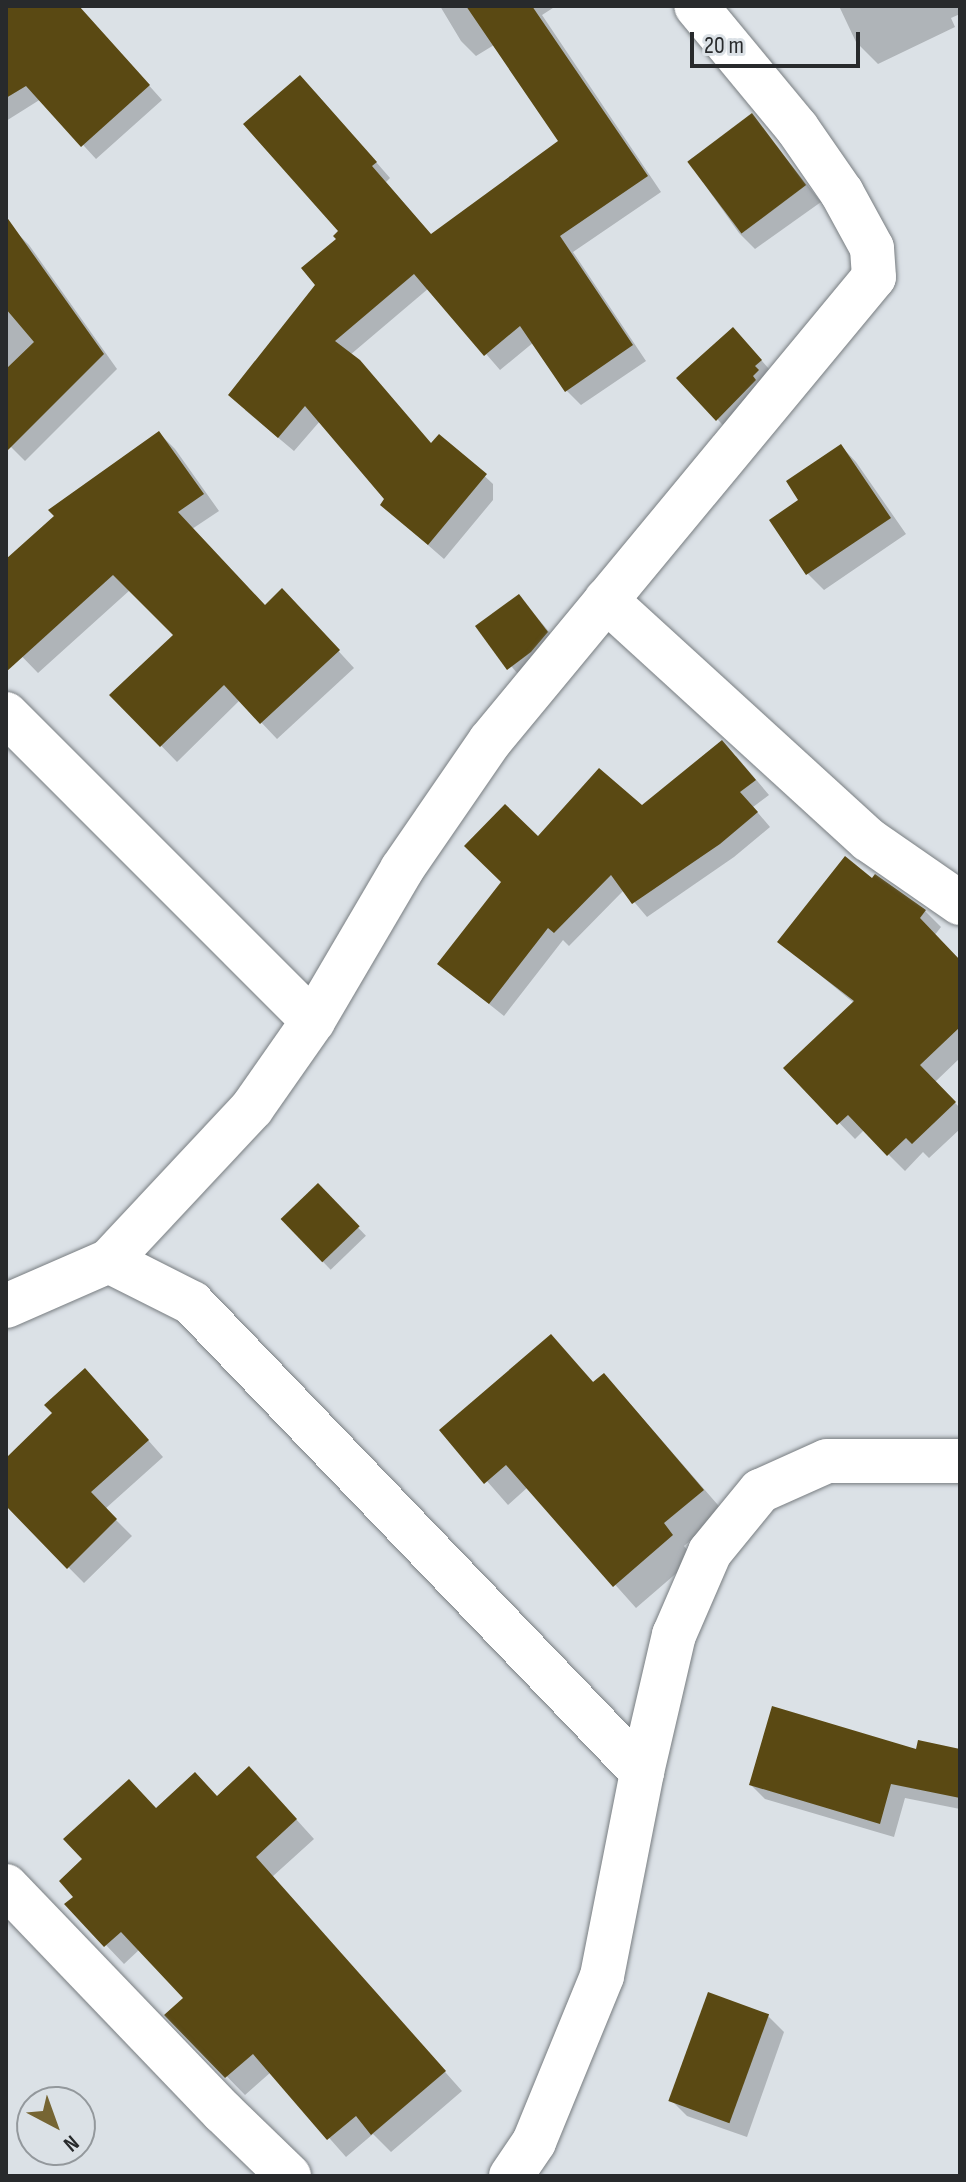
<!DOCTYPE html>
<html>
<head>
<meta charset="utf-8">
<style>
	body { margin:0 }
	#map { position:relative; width:966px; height:2182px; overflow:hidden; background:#dbe1e6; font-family:"Sofia Sans Condensed",sans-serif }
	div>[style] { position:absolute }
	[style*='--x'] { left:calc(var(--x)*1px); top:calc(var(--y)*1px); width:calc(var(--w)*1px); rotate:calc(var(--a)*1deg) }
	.shadow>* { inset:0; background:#0003; transform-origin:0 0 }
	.building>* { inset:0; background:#5a4913; transform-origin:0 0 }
	.roads { filter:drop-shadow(0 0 2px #787d81) drop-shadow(0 0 2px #787d81) }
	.minor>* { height:44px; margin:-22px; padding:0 22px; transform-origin:22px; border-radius:22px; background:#fff }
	span { translate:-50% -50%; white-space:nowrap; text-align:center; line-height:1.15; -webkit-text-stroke:8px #dbe1e6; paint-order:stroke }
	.frame { position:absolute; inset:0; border:8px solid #282a2c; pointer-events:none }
	.north { position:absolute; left:16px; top:2086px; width:80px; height:80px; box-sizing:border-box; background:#dbe1e6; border:2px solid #93989c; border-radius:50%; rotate:139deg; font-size:22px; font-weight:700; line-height:32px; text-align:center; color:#282a2c }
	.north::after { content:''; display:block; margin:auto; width:28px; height:36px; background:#766533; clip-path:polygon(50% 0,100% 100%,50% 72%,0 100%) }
	.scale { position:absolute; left:690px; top:32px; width:170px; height:36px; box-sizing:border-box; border:4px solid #282a2c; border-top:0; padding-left:10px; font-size:24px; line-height:28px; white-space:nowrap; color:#282a2c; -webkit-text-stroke:6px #dbe1e6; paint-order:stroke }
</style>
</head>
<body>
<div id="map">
	<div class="shadow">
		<i style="clip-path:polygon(6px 6px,78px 6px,162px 100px,96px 159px,41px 99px,6px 121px)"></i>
		<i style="clip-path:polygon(440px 6px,556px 6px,542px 15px,661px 192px,573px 252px,646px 361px,581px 405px,566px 390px,534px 342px,500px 370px,429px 288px,350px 355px,432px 445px,477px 469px,493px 484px,493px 500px,444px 559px,382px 505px,387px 499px,320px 421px,294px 451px,245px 410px,318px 285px,341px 232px,315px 92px,390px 178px,386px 182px,432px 236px,560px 141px,494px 45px,476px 56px,461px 41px)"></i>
		<i style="clip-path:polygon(839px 6px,960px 6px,960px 14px,951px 18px,955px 27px,878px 64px,856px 42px)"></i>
		<i style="clip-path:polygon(752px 116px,821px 202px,755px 249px,739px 233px,688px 161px)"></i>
		<i style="clip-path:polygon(15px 231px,29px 245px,117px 369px,25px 461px,6px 442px,6px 239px)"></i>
		<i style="clip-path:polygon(749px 346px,776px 377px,733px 436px,679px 378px)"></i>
		<i style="clip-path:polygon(159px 433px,175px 449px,219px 511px,192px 529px,266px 607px,298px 607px,354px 668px,277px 739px,240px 700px,177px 762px,112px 695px,176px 635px,130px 590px,38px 673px,6px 640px,6px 561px)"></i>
		<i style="clip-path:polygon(841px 446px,856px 462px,906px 534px,824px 590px,808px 574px,772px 521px,801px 500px)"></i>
		<i style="left:519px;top:596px;width:69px;height:51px;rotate:50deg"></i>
		<i style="clip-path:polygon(736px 756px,769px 795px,753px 807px,770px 827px,734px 857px,647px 917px,624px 890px,569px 946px,563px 940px,504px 1016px,439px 964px,538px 839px,642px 807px)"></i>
		<i style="clip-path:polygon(925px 911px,941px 927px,934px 936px,960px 962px,960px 1058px,935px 1082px,960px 1108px,960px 1129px,929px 1158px,923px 1152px,905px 1171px,864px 1130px,855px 1139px,786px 1068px,854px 1003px,780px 942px)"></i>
		<i style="left:318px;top:1186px;width:69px;height:49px;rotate:46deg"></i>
		<i style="clip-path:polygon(551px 1337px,595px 1384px,604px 1376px,625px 1398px,724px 1512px,684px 1546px,694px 1558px,636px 1608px,528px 1487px,508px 1505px,442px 1430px)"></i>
		<i style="clip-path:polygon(101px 1387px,163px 1457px,105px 1509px,132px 1536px,84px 1583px,6px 1504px,6px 1461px)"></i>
		<i style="clip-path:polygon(918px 1751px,960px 1751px,960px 1809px,905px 1798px,894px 1837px,765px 1799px,751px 1785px)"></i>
		<i style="clip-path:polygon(267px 1787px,314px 1839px,272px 1877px,462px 2091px,391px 2152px,373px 2134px,346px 2157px,271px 2072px,245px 2095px,167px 2015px,186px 1998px,140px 1949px,124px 1964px,67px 1904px,157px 1810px)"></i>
		<i style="clip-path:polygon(768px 2016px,784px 2032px,747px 2137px,687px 2116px,671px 2100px)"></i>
	</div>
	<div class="building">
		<i style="clip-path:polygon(6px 6px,79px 6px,150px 85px,81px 147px,26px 86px,6px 98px)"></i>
		<i style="clip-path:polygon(466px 6px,532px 6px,648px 176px,560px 236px,633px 345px,565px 392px,520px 326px,484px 356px,414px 274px,335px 341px,360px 360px,431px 443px,439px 434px,487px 474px,428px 545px,380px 505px,384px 499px,305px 406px,278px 438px,228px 395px,315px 285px,301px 268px,336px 239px,333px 236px,338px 231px,243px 124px,300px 75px,377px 162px,372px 166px,431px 234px,558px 141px)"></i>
		<i style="left:752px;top:113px;width:90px;height:81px;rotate:53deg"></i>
		<i style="clip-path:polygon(6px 216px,104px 354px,6px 452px,6px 369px,34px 342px,6px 309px)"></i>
		<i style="clip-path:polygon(733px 327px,762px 360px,755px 366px,759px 370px,753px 376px,756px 380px,716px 421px,676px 378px)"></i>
		<i style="clip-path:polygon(159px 431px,204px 494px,178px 512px,265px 605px,282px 588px,340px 650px,260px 724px,224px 685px,160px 747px,109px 695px,173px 635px,113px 575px,6px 672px,6px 559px,54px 516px,48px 510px)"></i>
		<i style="clip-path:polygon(841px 444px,891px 518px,806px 575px,769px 520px,798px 500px,786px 481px)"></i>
		<i style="clip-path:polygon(519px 594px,548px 632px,531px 652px,507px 670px,475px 626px)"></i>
		<i style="clip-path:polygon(722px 740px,756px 780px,740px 792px,758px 812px,720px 844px,632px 904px,611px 875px,554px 933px,548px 928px,489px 1004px,437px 964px,501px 882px,464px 846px,505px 804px,538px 836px,599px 768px,642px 805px)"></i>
		<i style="clip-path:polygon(845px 856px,872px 878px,875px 874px,926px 910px,920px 918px,960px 960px,960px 1027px,920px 1065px,956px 1102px,912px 1144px,906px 1138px,887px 1156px,848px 1115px,837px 1125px,783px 1068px,854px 1001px,777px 942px)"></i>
		<i style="left:318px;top:1183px;width:60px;height:52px;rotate:46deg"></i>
		<i style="clip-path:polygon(551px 1334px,593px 1382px,604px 1373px,704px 1490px,664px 1523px,673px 1535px,613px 1587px,506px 1465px,484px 1484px,439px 1430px)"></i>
		<i style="clip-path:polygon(85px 1368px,149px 1440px,91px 1492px,117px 1519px,67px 1569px,6px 1506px,6px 1458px,52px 1413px,44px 1405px)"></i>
		<i style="clip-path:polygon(772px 1706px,916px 1749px,918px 1740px,960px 1749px,960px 1798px,891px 1784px,880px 1824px,749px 1785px)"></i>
		<i style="clip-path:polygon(249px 1766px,297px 1819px,256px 1857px,446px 2071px,371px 2135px,356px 2116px,327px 2140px,253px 2054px,225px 2078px,164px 2015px,183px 1998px,121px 1932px,104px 1947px,64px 1904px,73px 1897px,59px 1881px,82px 1859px,63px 1839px,129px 1779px,156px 1808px,195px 1772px,217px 1796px)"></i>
		<i style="left:708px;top:1992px;width:65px;height:116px;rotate:20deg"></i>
	</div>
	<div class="roads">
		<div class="minor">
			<i style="--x:606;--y:600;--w:356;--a:42.4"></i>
			<i style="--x:869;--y:840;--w:111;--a:34.7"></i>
			<i style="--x:6;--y:714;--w:434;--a:45"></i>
			<i style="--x:109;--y:1261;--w:209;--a:-46.9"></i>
			<i style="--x:252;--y:1108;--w:106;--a:-55"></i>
			<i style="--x:313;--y:1021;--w:176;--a:-59.6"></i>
			<i style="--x:402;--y:869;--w:155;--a:-55.5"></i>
			<i style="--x:490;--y:741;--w:602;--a:-50.39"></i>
			<i style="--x:874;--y:277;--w:29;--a:-94"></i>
			<i style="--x:872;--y:248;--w:63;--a:-118.6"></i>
			<i style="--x:842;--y:193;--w:79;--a:-124.7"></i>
			<i style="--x:797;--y:128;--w:158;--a:-129.6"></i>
			<i style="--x:6;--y:1306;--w:112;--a:-23.6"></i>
			<i style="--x:109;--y:1261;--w:93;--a:26.8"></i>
			<i style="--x:192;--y:1303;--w:650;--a:46.18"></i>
			<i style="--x:6;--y:1886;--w:313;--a:46.2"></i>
			<i style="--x:223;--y:2112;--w:92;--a:44.1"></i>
			<i style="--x:511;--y:2176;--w:41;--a:-55.9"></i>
			<i style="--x:534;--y:2142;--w:179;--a:-67.7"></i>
			<i style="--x:602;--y:1976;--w:208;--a:-78.9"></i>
			<i style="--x:642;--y:1772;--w:141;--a:-76.9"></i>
			<i style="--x:674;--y:1635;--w:90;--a:-66.6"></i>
			<i style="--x:710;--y:1552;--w:79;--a:-50.7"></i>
			<i style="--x:760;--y:1491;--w:73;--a:-24.1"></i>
			<i style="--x:827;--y:1461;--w:133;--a:0"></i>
		</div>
	</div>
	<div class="frame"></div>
	<div class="north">N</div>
	<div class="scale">20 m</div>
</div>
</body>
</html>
